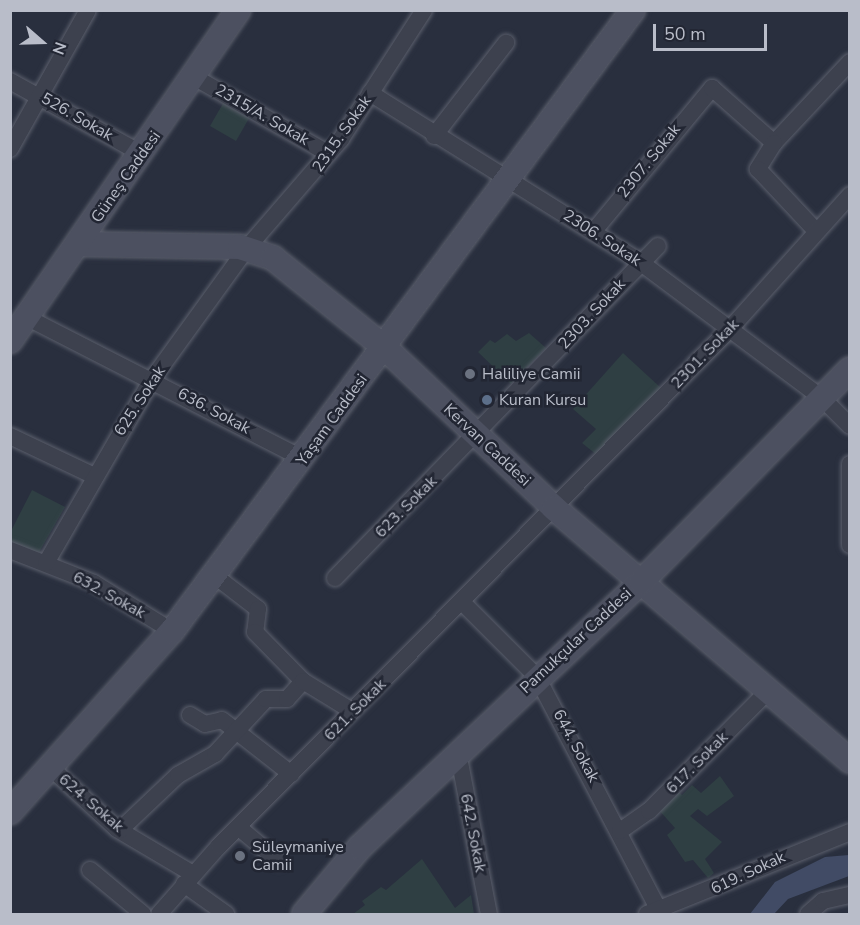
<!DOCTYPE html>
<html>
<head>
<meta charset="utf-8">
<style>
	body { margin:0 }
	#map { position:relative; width:860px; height:925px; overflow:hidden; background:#292f3e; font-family:"Nunito Sans",sans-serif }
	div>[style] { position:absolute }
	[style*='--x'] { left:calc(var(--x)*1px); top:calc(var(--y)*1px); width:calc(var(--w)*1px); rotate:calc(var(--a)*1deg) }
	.green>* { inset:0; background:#2f3f43; transform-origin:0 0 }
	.water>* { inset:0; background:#414b65 }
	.roads { filter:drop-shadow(0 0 2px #5b5f6c) drop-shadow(0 0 2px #5b5f6c) }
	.street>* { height:16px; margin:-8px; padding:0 8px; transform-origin:8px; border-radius:8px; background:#3d414e }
	.secondary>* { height:24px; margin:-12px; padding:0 12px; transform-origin:12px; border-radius:12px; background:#4c5060 }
	.dots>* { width:16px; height:16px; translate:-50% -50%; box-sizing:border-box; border:3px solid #222633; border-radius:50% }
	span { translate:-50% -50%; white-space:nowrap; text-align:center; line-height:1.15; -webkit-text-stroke:5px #222633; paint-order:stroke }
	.street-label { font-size:16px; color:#b9bdc9 }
	.poi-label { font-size:16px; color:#b9bdc9 }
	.left { translate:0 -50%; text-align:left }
	.frame { position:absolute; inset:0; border:12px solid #b9bdc9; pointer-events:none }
	.north { position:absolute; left:12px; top:12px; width:60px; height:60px; -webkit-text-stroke:4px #222633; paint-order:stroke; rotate:110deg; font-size:16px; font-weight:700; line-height:24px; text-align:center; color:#b9bdc9 }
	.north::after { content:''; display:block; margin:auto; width:21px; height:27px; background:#b9bdc9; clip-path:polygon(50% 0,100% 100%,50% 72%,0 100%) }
	.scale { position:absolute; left:653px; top:24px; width:114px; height:27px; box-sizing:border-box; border:3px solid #b9bdc9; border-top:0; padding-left:8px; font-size:18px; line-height:21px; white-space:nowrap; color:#b9bdc9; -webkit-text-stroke:4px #222633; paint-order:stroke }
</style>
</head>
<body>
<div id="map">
	<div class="green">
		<i style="left:225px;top:100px;width:30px;height:30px;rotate:30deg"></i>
		<i style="clip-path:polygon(529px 333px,546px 348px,511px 384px,478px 352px,490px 340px,495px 343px,507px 334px,516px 341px)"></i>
		<i style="clip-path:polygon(623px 353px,661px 388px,597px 455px,582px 443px,596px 429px,573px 409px)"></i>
		<i style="clip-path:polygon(32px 490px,65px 507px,38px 554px,11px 542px,11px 531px)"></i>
		<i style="clip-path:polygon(720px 776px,734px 796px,707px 816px,698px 809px,690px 816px,722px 842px,705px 859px,714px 873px,708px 878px,693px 860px,685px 862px,667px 835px,675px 828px,658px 809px,677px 790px,682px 795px,692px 785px,701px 793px)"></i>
		<i style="clip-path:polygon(422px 859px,455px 908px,471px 895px,474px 914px,353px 914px,365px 905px,362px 901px,381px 887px,386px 890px)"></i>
	</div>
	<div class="water">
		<i style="clip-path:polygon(849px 855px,849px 876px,788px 899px,774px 914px,750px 914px,775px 882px,825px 857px)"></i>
	</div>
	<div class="roads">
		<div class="street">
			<i style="--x:194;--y:77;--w:155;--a:29.7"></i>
			<i style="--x:10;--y:81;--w:151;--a:28.9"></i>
			<i style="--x:370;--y:93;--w:319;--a:32"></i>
			<i style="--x:640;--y:262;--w:229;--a:36.8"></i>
			<i style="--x:823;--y:399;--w:38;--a:45"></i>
			<i style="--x:434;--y:136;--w:118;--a:-52.3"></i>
			<i style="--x:774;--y:143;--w:111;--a:-46.8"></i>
			<i style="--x:10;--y:149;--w:159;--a:-60.7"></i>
			<i style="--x:593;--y:232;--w:187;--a:-50.4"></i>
			<i style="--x:712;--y:88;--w:83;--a:41.6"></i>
			<i style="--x:774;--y:143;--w:31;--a:122"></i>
			<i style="--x:758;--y:169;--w:85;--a:46.9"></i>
			<i style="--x:26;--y:317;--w:312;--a:27.1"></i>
			<i style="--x:10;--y:436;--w:91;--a:25.4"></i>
			<i style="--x:850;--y:464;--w:81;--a:90"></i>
			<i style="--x:10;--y:550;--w:90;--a:21.4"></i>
			<i style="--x:94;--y:583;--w:92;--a:31.6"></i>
			<i style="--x:46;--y:563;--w:214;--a:-60"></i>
			<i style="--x:153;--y:378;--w:160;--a:-54.1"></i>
			<i style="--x:247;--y:248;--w:144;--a:-49.2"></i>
			<i style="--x:341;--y:139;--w:153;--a:-57.2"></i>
			<i style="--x:215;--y:576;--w:54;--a:37.5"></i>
			<i style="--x:258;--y:609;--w:23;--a:97"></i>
			<i style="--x:255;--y:632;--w:69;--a:45.6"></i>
			<i style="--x:335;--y:578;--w:463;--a:-45.8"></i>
			<i style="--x:463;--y:603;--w:105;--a:45"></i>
			<i style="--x:537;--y:677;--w:263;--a:62.4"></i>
			<i style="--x:190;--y:715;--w:17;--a:31"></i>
			<i style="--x:205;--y:724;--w:17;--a:-13"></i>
			<i style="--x:222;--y:720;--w:88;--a:38"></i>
			<i style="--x:458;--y:752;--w:165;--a:79.2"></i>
			<i style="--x:51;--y:768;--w:90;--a:42.7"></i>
			<i style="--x:117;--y:829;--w:88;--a:30.6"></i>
			<i style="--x:238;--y:827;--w:53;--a:39.7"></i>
			<i style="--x:120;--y:830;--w:80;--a:-43.5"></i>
			<i style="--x:178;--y:775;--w:43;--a:-29.6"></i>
			<i style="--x:215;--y:754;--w:75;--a:-47.2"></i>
			<i style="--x:266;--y:699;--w:21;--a:0"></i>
			<i style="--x:287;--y:699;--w:24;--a:-48"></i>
			<i style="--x:303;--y:681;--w:57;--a:31.5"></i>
			<i style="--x:620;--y:831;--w:35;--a:-35"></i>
			<i style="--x:649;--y:811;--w:172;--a:-45.2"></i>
			<i style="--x:90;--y:870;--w:69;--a:39.7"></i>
			<i style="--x:184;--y:884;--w:52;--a:35.5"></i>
			<i style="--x:159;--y:914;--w:91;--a:-48.6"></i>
			<i style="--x:219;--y:846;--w:726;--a:-45.34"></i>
			<i style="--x:729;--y:330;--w:181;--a:-48.1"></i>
			<i style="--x:647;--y:914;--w:219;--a:-22"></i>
			<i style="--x:808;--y:914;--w:20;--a:-41"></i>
			<i style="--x:823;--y:901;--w:28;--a:-13"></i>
		</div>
		<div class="secondary">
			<i style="--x:78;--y:244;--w:162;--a:1.1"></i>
			<i style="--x:240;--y:247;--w:35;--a:18"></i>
			<i style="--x:273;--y:258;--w:142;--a:38.7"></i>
			<i style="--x:384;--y:347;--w:234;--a:43.4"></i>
			<i style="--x:554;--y:508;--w:389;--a:40.5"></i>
			<i style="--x:10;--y:341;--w:402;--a:-55.4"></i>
			<i style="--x:10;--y:812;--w:243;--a:-48.2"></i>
			<i style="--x:172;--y:631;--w:773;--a:-53.41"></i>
			<i style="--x:304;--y:914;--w:87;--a:-50.1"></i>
			<i style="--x:360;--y:847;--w:386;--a:-43.3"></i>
			<i style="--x:641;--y:582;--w:298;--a:-45.5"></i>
		</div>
	</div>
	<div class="dots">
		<i style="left:470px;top:374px;background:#6b7280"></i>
		<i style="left:487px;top:400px;background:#5c6f8a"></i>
		<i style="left:240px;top:856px;background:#6b7280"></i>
	</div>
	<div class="street-label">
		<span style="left:262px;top:115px;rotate:30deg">2315/A. Sokak</span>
		<span style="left:77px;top:117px;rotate:30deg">526. Sokak</span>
		<span style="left:342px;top:134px;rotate:-55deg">2315. Sokak</span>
		<span style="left:649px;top:161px;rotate:-51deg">2307. Sokak</span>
		<span style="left:126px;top:177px;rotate:-55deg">Güneş Caddesi</span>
		<span style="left:602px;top:238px;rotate:33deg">2306. Sokak</span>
		<span style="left:592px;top:314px;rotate:-47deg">2303. Sokak</span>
		<span style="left:705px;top:354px;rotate:-46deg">2301. Sokak</span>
		<span style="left:140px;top:401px;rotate:-57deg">625. Sokak</span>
		<span style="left:214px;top:411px;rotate:28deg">636. Sokak</span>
		<span style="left:332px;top:420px;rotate:-54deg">Yaşam Caddesi</span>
		<span style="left:487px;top:445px;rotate:43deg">Kervan Caddesi</span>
		<span style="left:406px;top:507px;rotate:-45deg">623. Sokak</span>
		<span style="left:109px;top:595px;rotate:29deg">632. Sokak</span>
		<span style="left:576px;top:641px;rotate:-43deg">Pamukçular Caddesi</span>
		<span style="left:355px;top:710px;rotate:-45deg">621. Sokak</span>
		<span style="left:576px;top:746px;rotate:62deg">644. Sokak</span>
		<span style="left:697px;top:763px;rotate:-45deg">617. Sokak</span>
		<span style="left:91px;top:803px;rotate:41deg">624. Sokak</span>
		<span style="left:473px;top:833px;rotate:79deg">642. Sokak</span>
		<span style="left:748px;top:873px;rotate:-25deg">619. Sokak</span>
	</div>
	<div class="poi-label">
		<span class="left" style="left:482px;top:374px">Haliliye Camii</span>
		<span class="left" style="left:499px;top:400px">Kuran Kursu</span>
		<span class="left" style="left:252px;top:856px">Süleymaniye<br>Camii</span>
	</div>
	<div class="frame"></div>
	<div class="north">N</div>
	<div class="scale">50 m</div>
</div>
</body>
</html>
